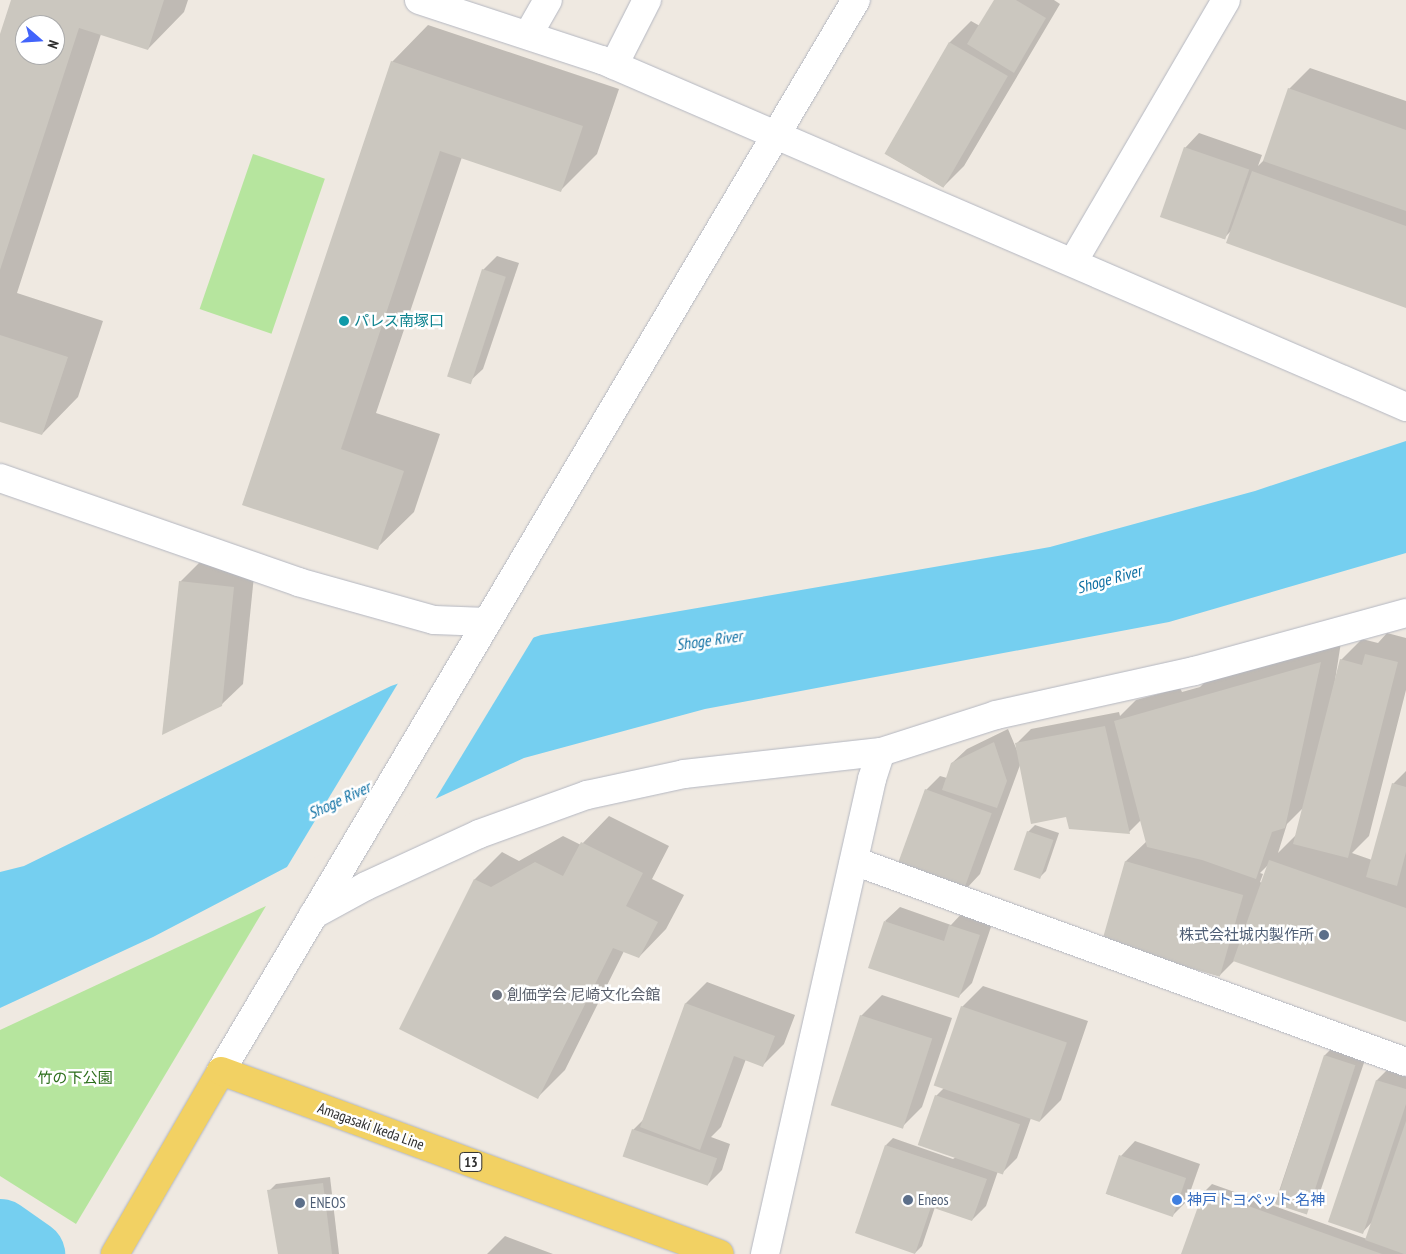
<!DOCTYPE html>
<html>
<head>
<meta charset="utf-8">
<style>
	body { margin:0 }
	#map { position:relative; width:1406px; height:1254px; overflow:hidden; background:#efe9e1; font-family:"PT Sans Narrow","Noto Sans JP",sans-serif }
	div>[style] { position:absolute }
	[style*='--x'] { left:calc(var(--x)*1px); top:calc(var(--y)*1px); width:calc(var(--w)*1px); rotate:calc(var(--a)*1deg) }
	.green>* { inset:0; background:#b6e59e; transform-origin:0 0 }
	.water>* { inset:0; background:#75cff0 }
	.pier>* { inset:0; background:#efe9e1 }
	.shadow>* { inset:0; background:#0003 }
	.river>* { height:69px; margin:-34.5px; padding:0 34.5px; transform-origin:34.5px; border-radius:34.5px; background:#75cff0 }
	.building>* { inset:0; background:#cbc7bf; transform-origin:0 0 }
	.roads { filter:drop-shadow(0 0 1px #b4b7c1) drop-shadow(0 0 1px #b4b7c1) }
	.minor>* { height:28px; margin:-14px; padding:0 14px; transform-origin:14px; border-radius:14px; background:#fff }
	.tertiary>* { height:28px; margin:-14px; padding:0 14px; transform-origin:14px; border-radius:14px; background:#fff }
	.primary>* { height:28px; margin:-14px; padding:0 14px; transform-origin:14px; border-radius:14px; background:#f2d163 }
	.dots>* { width:14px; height:14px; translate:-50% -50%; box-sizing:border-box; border:2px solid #fff; border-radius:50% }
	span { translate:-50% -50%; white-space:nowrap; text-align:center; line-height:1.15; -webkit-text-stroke:5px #fff; paint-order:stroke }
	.shield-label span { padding:1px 4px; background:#fff; border:1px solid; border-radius:4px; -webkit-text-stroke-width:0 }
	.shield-label { font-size:14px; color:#2e2e2e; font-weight:700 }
	.culture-label { font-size:15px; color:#0d838f }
	.left { translate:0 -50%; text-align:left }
	.service-label { font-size:15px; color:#4e5e75 }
	.right { translate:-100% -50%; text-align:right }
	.worship-label { font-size:15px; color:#5b616d }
	.park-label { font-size:15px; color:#2c6e1b }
	.street-label { font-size:15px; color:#2e2e2e }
	.shop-label { font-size:15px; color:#366cbe }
	.water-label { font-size:16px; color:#0d6fa3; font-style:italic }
	.north { position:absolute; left:15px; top:15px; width:50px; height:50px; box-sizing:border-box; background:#fff; border:1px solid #ababab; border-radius:50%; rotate:109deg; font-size:14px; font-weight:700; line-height:20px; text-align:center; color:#2e2e2e }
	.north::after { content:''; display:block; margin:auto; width:18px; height:22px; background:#4264fb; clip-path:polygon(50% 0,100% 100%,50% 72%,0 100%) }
</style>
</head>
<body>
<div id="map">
	<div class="green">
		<i style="left:253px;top:154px;width:76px;height:164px;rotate:19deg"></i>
		<i style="clip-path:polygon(266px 906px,76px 1224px,0 1176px,0 1030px)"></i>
	</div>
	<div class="water">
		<i style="clip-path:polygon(1406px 441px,1406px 553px,1169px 622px,705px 709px,524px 758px,285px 868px,153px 937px,0 1008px,0 872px,24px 866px,391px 686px,541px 635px,1050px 547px,1255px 491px)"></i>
	</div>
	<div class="pier">
		<i style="clip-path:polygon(535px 635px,433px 803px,284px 872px,400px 680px)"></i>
	</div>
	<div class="shadow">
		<i style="clip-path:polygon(evenodd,13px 0,188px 0,184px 12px,148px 49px,101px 34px,17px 293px,103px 321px,78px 397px,42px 434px,0 420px,0 38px,13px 0,25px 25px,55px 25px,55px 55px,25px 55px,25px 25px)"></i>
		<i style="clip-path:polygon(995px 0,1054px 0,1060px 4px,964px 166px,943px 187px,886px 154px,950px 42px,971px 21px,980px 26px)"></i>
		<i style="clip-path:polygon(428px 25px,619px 89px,597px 154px,561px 190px,462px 157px,376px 413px,440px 434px,414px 512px,377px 548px,243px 504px,392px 62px)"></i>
		<i style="clip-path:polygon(1310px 68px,1406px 101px,1406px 306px,1232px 230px,1223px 239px,1185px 148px,1199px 133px,1262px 155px,1258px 166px,1265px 159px,1289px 89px)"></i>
		<i style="clip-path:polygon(497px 256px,519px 263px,483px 369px,468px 383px,483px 270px)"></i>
		<i style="clip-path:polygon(201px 561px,255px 566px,243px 684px,221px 705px,180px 582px)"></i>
		<i style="clip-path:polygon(evenodd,1387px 633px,1406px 638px,1406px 690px,1369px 836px,1352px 853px,1372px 860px,1393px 784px,1406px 771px,1406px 1021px,1235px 960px,1219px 976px,1103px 942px,1126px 861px,1147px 841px,1141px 820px,1129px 832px,1067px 816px,1020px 765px,980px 874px,966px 889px,926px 790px,940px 776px,947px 778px,952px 763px,967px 749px,1008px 729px,1019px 755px,1016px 744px,1031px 729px,1119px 712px,1120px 716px,1136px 700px,1180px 688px,1182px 692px,1200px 687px,1207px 680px,1341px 642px,1334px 687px,1341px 660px,1362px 639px,1378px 643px,1387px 633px,1303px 808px,1297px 834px,1278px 853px,1287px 824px,1303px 808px,1387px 633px,1269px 864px,1262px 883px,1260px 882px,1263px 874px,1260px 873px,1269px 864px)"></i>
		<i style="clip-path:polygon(609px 816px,669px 846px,652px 879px,684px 895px,666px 929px,639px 957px,624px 951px,565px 1070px,538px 1097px,401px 1028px,475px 879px,502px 852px,519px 861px,563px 836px,581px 845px)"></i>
		<i style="clip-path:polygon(1035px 825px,1059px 833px,1046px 871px,1039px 878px,1028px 832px)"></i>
		<i style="clip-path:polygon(900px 907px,951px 925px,964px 911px,993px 921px,972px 983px,958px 997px,885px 921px)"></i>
		<i style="clip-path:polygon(707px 982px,795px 1015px,784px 1044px,763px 1065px,746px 1059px,721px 1127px,711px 1137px,730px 1144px,722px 1170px,708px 1184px,633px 1130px,644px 1119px,686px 1003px)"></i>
		<i style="clip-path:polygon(983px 986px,1088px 1021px,1061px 1100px,1040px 1121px,1031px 1118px,1017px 1158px,1003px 1172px,998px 1171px,986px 1206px,972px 1220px,935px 1207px,922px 1246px,915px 1253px,886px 1145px,893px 1138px,953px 1159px,956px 1157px,936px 1096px,944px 1088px,962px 1007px)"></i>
		<i style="clip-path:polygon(882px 995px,952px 1018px,922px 1107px,901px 1128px,861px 1016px)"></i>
		<i style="clip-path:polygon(1339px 1041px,1368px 1051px,1318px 1198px,1304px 1213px,1275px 1203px,1325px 1055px)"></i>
		<i style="clip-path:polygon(1391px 1066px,1406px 1071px,1406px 1254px,1182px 1254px,1205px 1191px,1212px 1184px,1367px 1239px,1372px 1222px,1362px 1233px,1329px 1221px,1377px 1080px)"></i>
		<i style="clip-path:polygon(1135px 1141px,1200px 1164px,1187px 1201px,1173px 1215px,1107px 1194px,1121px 1156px)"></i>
		<i style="clip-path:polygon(330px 1177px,339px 1254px,280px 1254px,269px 1191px,276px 1184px)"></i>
		<i style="clip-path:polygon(505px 1236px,553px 1254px,487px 1254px)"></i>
	</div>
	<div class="river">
		<i style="--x:0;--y:1233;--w:37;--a:35"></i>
	</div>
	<div class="building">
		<i style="clip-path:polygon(evenodd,11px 0,164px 0,148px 50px,79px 28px,0 270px,0 34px,11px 0,25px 25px,55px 25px,55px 55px,25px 55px,25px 25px)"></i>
		<i style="clip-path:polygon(994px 0,1016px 0,1046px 18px,1014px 73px,967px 44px)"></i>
		<i style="left:949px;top:42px;width:68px;height:129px;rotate:30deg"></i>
		<i style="clip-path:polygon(391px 61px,583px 126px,561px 192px,440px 151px,341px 449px,404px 471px,378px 550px,242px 505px)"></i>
		<i style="clip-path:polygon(1288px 88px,1406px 130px,1406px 211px,1263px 161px)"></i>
		<i style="left:1184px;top:147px;width:69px;height:74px;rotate:19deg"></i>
		<i style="clip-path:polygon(1252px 171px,1406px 226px,1406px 308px,1226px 243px)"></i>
		<i style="left:482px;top:269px;width:25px;height:113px;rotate:18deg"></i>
		<i style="clip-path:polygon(0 335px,68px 357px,42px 435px,0 422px)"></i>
		<i style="clip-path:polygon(179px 581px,234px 587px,222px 706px,162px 735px)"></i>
		<i style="clip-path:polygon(1365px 654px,1398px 662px,1348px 858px,1293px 844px,1340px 659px,1362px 665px)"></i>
		<i style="clip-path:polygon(1321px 662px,1285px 828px,1272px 832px,1256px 879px,1202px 860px,1147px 847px,1114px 721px)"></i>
		<i style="clip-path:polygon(1105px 726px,1130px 834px,1069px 829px,1066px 817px,1031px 824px,1015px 743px)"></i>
		<i style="clip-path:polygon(994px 742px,1007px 781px,997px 808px,942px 790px,951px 763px)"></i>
		<i style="clip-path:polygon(1392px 783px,1406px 787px,1406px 852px,1397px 886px,1366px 877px)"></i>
		<i style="left:925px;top:789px;width:71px;height:82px;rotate:20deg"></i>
		<i style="left:1027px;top:831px;width:28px;height:41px;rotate:19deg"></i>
		<i style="clip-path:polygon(581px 842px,643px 873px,626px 906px,658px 922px,639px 958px,613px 948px,538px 1099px,399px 1029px,474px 879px,491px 887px,535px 862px,563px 876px)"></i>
		<i style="clip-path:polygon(1269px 860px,1406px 908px,1406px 1022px,1233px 961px)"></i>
		<i style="left:1125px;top:861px;width:123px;height:85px;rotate:16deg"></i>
		<i style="clip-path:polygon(884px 921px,944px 941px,949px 925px,980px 935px,959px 998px,868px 968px)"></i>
		<i style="clip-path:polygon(685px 1003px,775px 1036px,763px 1067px,734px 1056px,700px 1150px,640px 1127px)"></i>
		<i style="left:961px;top:1006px;width:112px;height:84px;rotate:19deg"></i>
		<i style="left:860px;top:1015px;width:76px;height:95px;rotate:18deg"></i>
		<i style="left:1324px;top:1055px;width:33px;height:157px;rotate:18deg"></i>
		<i style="clip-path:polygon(1376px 1080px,1406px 1089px,1406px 1104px,1363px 1234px,1328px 1222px)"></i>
		<i style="left:935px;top:1095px;width:90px;height:53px;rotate:19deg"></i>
		<i style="clip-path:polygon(1406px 1121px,1406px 1254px,1404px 1254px,1365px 1240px)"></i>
		<i style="left:632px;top:1129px;width:90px;height:29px;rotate:19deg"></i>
		<i style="clip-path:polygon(885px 1145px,987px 1179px,972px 1221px,931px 1207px,915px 1254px,855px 1233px)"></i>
		<i style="left:1119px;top:1155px;width:71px;height:41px;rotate:19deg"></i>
		<i style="clip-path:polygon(323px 1183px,332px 1254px,278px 1254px,267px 1190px)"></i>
		<i style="clip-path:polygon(1204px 1190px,1382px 1254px,1181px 1254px)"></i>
	</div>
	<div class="roads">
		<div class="minor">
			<i style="--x:419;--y:0;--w:193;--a:18.2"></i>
			<i style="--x:602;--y:60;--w:876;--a:23.34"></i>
			<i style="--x:528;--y:35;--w:40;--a:-60.3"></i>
			<i style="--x:614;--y:65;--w:73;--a:-63.1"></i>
			<i style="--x:1073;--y:262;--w:303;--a:-59.7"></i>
			<i style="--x:0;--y:478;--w:316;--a:19.2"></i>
			<i style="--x:298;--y:582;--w:141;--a:15.6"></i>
			<i style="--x:434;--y:620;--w:53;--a:2.2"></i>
			<i style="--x:854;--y:861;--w:587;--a:20.01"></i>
			<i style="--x:313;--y:915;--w:60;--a:-28.7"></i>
			<i style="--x:366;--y:886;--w:124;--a:-24.7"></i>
			<i style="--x:479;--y:834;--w:115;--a:-19.9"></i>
			<i style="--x:587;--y:795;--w:99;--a:-12.2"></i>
			<i style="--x:684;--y:774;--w:198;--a:-6.4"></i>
			<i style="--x:881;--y:752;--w:121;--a:-17.8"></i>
			<i style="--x:996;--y:715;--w:203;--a:-12.5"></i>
			<i style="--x:1194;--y:671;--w:220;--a:-15.3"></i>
			<i style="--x:765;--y:1254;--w:487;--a:-77.3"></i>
			<i style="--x:872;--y:779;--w:28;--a:-72"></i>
		</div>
		<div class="tertiary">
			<i style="--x:221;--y:1071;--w:1245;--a:-59.34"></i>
		</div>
		<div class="primary">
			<i style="--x:115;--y:1254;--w:211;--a:-59.9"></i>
			<i style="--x:221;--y:1071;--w:531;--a:20.14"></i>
		</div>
	</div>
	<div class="dots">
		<i style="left:344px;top:321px;background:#0f9aa8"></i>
		<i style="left:1324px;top:935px;background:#5c6f8a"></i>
		<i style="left:497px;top:995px;background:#6b7280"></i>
		<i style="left:908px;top:1200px;background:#5c6f8a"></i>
		<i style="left:1177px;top:1200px;background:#3f7fe0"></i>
		<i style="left:300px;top:1203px;background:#5c6f8a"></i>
	</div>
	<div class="shield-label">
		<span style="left:471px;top:1162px">13</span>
	</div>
	<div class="culture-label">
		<span class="left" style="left:354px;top:321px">パレス南塚口</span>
	</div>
	<div class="service-label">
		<span class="right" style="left:1314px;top:935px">株式会社城内製作所</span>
		<span class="left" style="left:918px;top:1200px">Eneos</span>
		<span class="left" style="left:310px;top:1203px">ENEOS</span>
	</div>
	<div class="worship-label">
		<span class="left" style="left:507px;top:995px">創価学会 尼崎文化会館</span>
	</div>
	<div class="park-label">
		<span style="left:75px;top:1078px">竹の下公園</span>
	</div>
	<div class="street-label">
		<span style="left:371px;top:1126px;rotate:20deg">Amagasaki Ikeda Line</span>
	</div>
	<div class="shop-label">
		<span class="left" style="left:1187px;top:1200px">神戸トヨペット 名神</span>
	</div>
	<div class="water-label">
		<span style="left:1109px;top:579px;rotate:-16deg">Shoge River</span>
		<span style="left:709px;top:640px;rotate:-8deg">Shoge River</span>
		<span style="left:339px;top:800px;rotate:-25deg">Shoge River</span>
	</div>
	<div class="north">N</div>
</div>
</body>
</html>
